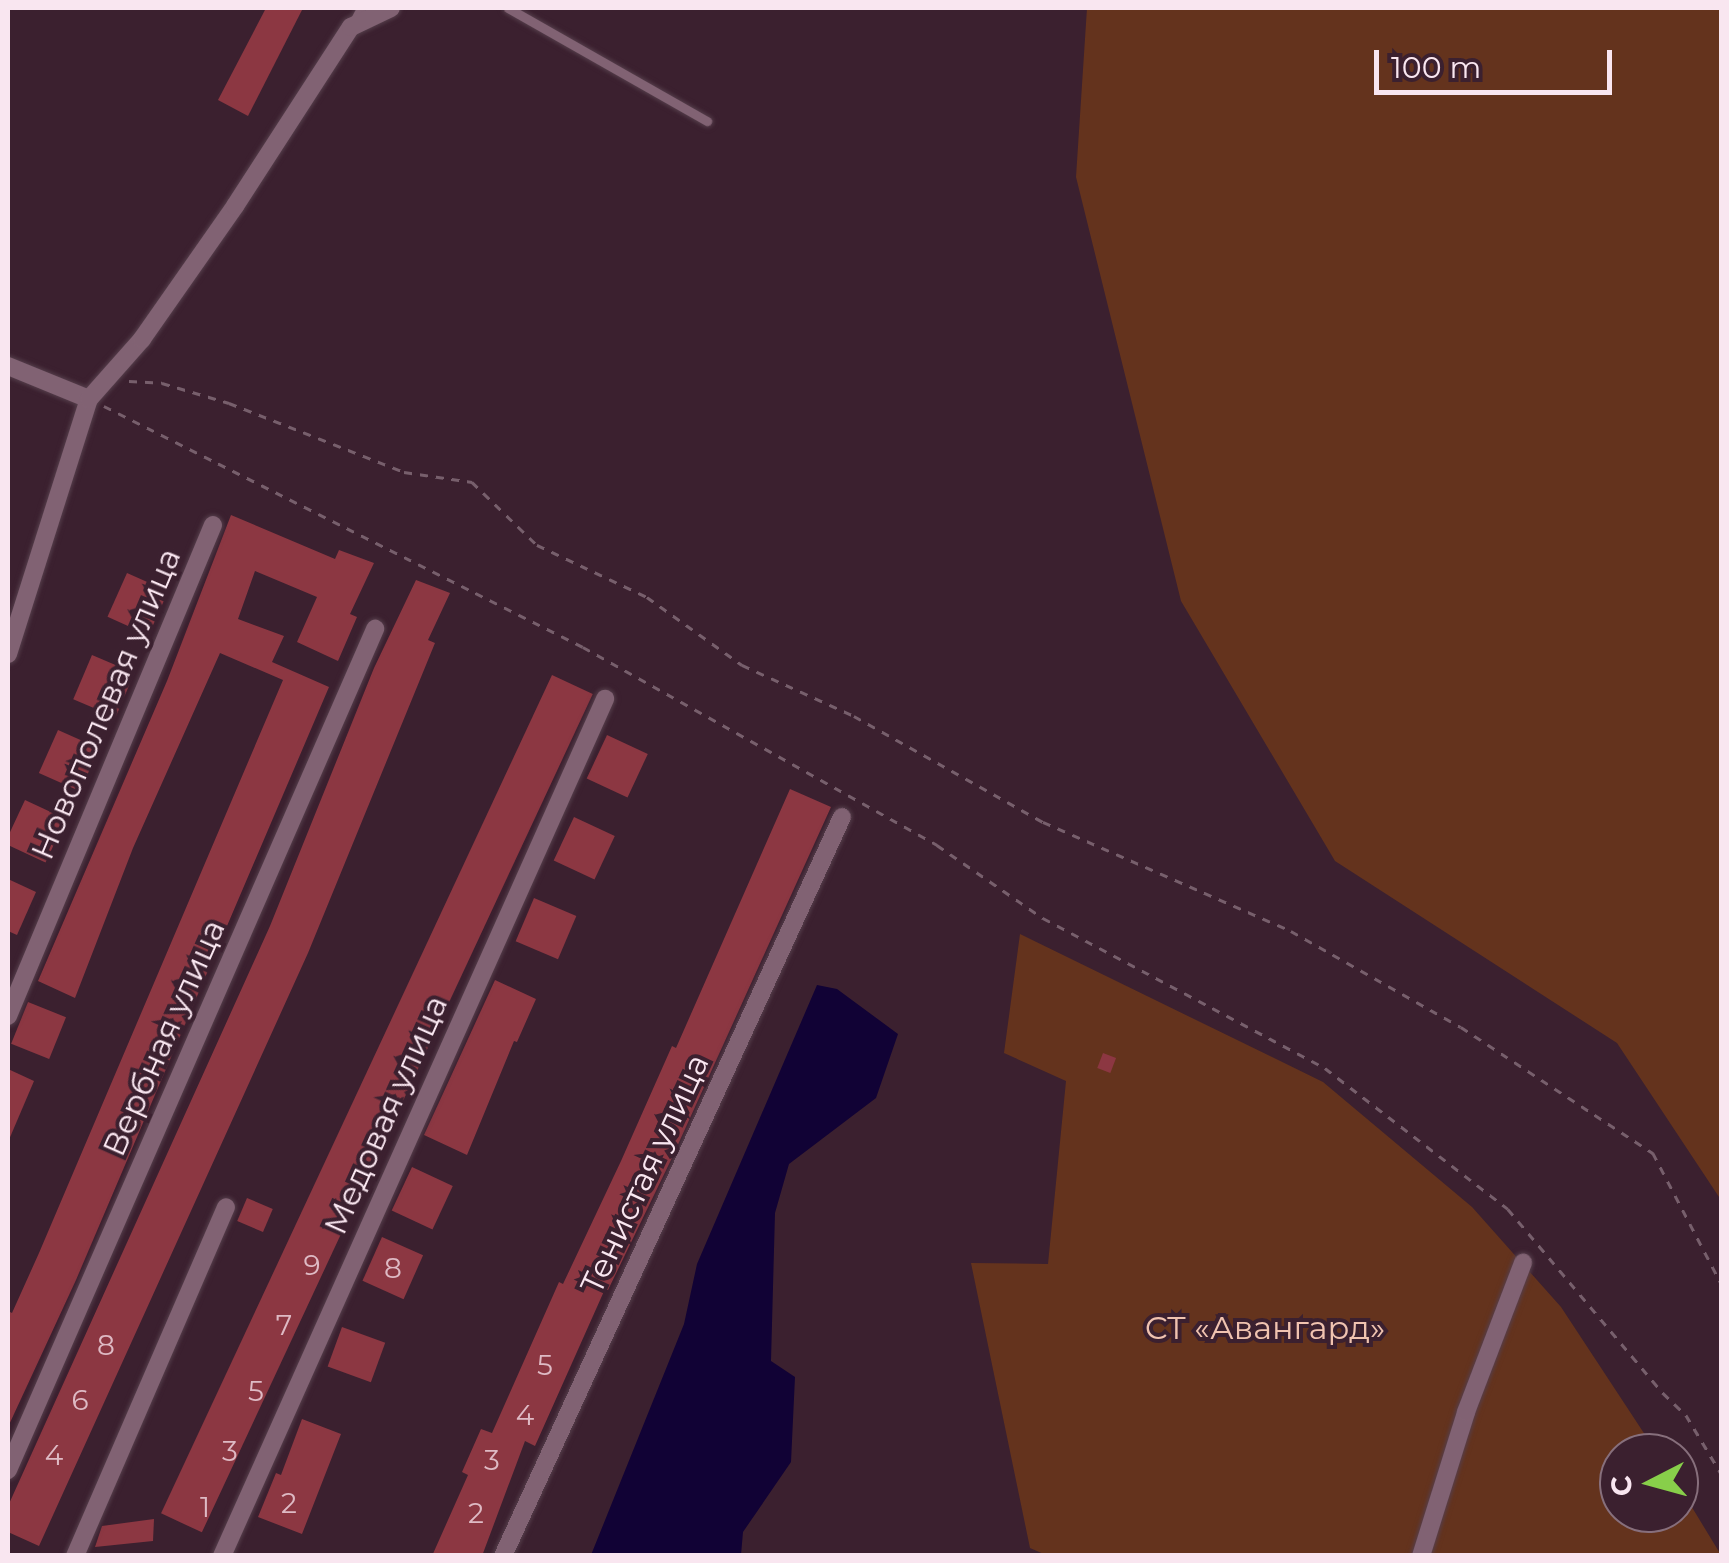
<!DOCTYPE html>
<html>
<head>
<meta charset="utf-8">
<style>
	body { margin:0 }
	#map { position:relative; width:1729px; height:1563px; overflow:hidden; background:#3b202f; font-family:Montserrat,sans-serif }
	div>[style] { position:absolute }
	[style*='--x'] { left:calc(var(--x)*1px); top:calc(var(--y)*1px); width:calc(var(--w)*1px); rotate:calc(var(--a)*1deg) }
	.green>* { inset:0; background:#64331d }
	.water>* { inset:0; background:#110235 }
	.building>* { inset:0; background:#8c3742; transform-origin:0 0 }
	.path>* { height:2.5px; margin-top:-1.25px; transform-origin:0; background:repeating-linear-gradient(90deg,#775f6c 0 8px,transparent 0 16px) }
	.roads { filter:drop-shadow(0 0 2px #553e4b) drop-shadow(0 0 2px #553e4b) }
	.service>* { height:9px; margin:-4.5px; padding:0 4.5px; transform-origin:4.5px; border-radius:4.5px; background:#816273 }
	.minor>* { height:18px; margin:-9px; padding:0 9px; transform-origin:9px; border-radius:9px; background:#816273 }
	span { translate:-50% -50%; white-space:nowrap; text-align:center; line-height:1.15; -webkit-text-stroke:8px #3b202f; paint-order:stroke }
	.number-label { font-size:28px; color:#debac4 }
	.number-label span { -webkit-text-stroke-width:0 }
	.street-label { font-size:32px; color:#f9e6f0 }
	.park-label { font-size:32px; color:#f0c3b0 }
	.frame { position:absolute; inset:0; border:10px solid #f9e6f0; pointer-events:none }
	.north { position:absolute; left:1599px; top:1433px; width:100px; height:100px; box-sizing:border-box; background:#3b202f; border:2px solid #876f7c; border-radius:50%; rotate:264deg; font-size:28px; font-weight:700; line-height:40px; text-align:center; color:#f9e6f0 }
	.north::after { content:''; display:block; margin:auto; width:35px; height:45px; background:#88cf4a; clip-path:polygon(50% 0,100% 100%,50% 72%,0 100%) }
	.scale { position:absolute; left:1374px; top:50px; width:238px; height:45px; box-sizing:border-box; border:5px solid #f9e6f0; border-top:0; padding-left:12px; font-size:30px; line-height:35px; white-space:nowrap; color:#f9e6f0; -webkit-text-stroke:8px #3b202f; paint-order:stroke }
</style>
</head>
<body>
<div id="map">
	<div class="green">
		<i style="clip-path:polygon(1087px 8px,1721px 8px,1721px 1200px,1617px 1043px,1335px 861px,1181px 601px,1076px 177px)"></i>
		<i style="clip-path:polygon(1020px 934px,1323px 1082px,1472px 1207px,1561px 1307px,1657px 1453px,1619px 1453px,1619px 1513px,1679px 1513px,1679px 1486px,1721px 1555px,1046px 1555px,1030px 1548px,971px 1263px,1048px 1264px,1066px 1081px,1004px 1053px)"></i>
	</div>
	<div class="water">
		<i style="clip-path:polygon(817px 985px,837px 989px,898px 1034px,876px 1098px,789px 1164px,775px 1213px,771px 1361px,795px 1377px,791px 1462px,743px 1532px,741px 1555px,591px 1555px,684px 1324px,697px 1264px)"></i>
	</div>
	<div class="building">
		<i style="clip-path:polygon(266px 8px,303px 8px,248px 116px,218px 100px)"></i>
		<i style="clip-path:polygon(231px 515px,335px 559px,339px 550px,374px 563px,350px 614px,357px 617px,338px 661px,297px 642px,317px 597px,255px 571px,238px 619px,284px 636px,272px 662px,329px 687px,76px 1280px,8px 1427px,8px 1311px,12px 1313px,39px 1253px,283px 680px,220px 653px,133px 848px,75px 998px,38px 981px,167px 681px)"></i>
		<i style="left:127px;top:573px;width:45px;height:48px;rotate:24deg"></i>
		<i style="clip-path:polygon(416px 580px,450px 593px,428px 640px,435px 643px,308px 953px,39px 1546px,8px 1532px,8px 1506px,270px 926px,374px 668px)"></i>
		<i style="left:92px;top:655px;width:46px;height:48px;rotate:23deg"></i>
		<i style="left:552px;top:675px;width:45px;height:925px;rotate:25deg"></i>
		<i style="left:58px;top:730px;width:45px;height:47px;rotate:24deg"></i>
		<i style="left:607px;top:735px;width:45px;height:48px;rotate:25deg"></i>
		<i style="clip-path:polygon(790px 789px,831px 807px,671px 1160px,608px 1290px,605px 1289px,535px 1446px,525px 1441px,482px 1556px,432px 1556px,468px 1475px,462px 1472px,481px 1429px,492px 1433px,559px 1282px,563px 1284px,621px 1161px,672px 1046px,676px 1048px)"></i>
		<i style="left:25px;top:800px;width:45px;height:48px;rotate:25deg"></i>
		<i style="left:574px;top:817px;width:45px;height:48px;rotate:25deg"></i>
		<i style="clip-path:polygon(8px 879px,36px 892px,17px 935px,8px 931px)"></i>
		<i style="left:534px;top:898px;width:46px;height:47px;rotate:23deg"></i>
		<i style="clip-path:polygon(495px 980px,536px 999px,517px 1042px,514px 1041px,467px 1155px,424px 1135px)"></i>
		<i style="left:28px;top:1002px;width:41px;height:45px;rotate:22deg"></i>
		<i style="left:1103px;top:1053px;width:14px;height:16px;rotate:21deg"></i>
		<i style="clip-path:polygon(8px 1069px,34px 1081px,8px 1142px)"></i>
		<i style="left:412px;top:1167px;width:45px;height:48px;rotate:25deg"></i>
		<i style="left:247px;top:1198px;width:28px;height:25px;rotate:23deg"></i>
		<i style="left:382px;top:1237px;width:45px;height:48px;rotate:24deg"></i>
		<i style="left:342px;top:1327px;width:46px;height:42px;rotate:20deg"></i>
		<i style="clip-path:polygon(302px 1419px,341px 1434px,302px 1534px,258px 1517px,276px 1473px,281px 1475px)"></i>
		<i style="clip-path:polygon(154px 1519px,153px 1541px,95px 1547px,102px 1526px)"></i>
	</div>
	<div class="path">
		<i style="--x:129;--y:381;--w:33;--a:3"></i>
		<i style="--x:162;--y:383;--w:70;--a:16.6"></i>
		<i style="--x:229;--y:403;--w:188;--a:21.5"></i>
		<i style="--x:404;--y:472;--w:69;--a:8.4"></i>
		<i style="--x:472;--y:482;--w:91;--a:44.1"></i>
		<i style="--x:537;--y:545;--w:122;--a:25.3"></i>
		<i style="--x:647;--y:597;--w:117;--a:35.6"></i>
		<i style="--x:742;--y:665;--w:123;--a:24.5"></i>
		<i style="--x:854;--y:716;--w:217;--a:29.3"></i>
		<i style="--x:1043;--y:822;--w:271;--a:23.7"></i>
		<i style="--x:1291;--y:931;--w:195;--a:29.5"></i>
		<i style="--x:1461;--y:1027;--w:230;--a:33.3"></i>
		<i style="--x:1653;--y:1153;--w:149;--a:62.4"></i>
		<i style="--x:104;--y:406;--w:536;--a:26.71"></i>
		<i style="--x:583;--y:647;--w:406;--a:29.2"></i>
		<i style="--x:937;--y:845;--w:129;--a:34.6"></i>
		<i style="--x:1043;--y:918;--w:319;--a:28"></i>
		<i style="--x:1325;--y:1068;--w:231;--a:37.6"></i>
		<i style="--x:1508;--y:1209;--w:241;--a:49.9"></i>
		<i style="--x:1663;--y:1393;--w:32;--a:44"></i>
		<i style="--x:1686;--y:1415;--w:70;--a:59"></i>
	</div>
	<div class="roads">
		<div class="service">
			<i style="--x:508;--y:8;--w:229;--a:29.6"></i>
			<i style="--x:352;--y:25;--w:19;--a:-62"></i>
		</div>
		<div class="minor">
			<i style="--x:8;--y:366;--w:87;--a:22.2"></i>
			<i style="--x:8;--y:654;--w:268;--a:-72.4"></i>
			<i style="--x:89;--y:399;--w:80;--a:-48.5"></i>
			<i style="--x:142;--y:339;--w:162;--a:-55"></i>
			<i style="--x:235;--y:206;--w:213;--a:-57.1"></i>
			<i style="--x:351;--y:27;--w:44;--a:-25.4"></i>
			<i style="--x:8;--y:1016;--w:532;--a:-67.34"></i>
			<i style="--x:8;--y:1470;--w:918;--a:-66.42"></i>
			<i style="--x:75;--y:1556;--w:380;--a:-66.6"></i>
			<i style="--x:222;--y:1556;--w:939;--a:-65.92"></i>
			<i style="--x:503;--y:1556;--w:813;--a:-65.36"></i>
			<i style="--x:1421;--y:1556;--w:151;--a:-72.6"></i>
			<i style="--x:1466;--y:1412;--w:160;--a:-69.1"></i>
		</div>
	</div>
	<div class="number-label">
		<span style="left:312px;top:1265px">9</span>
		<span style="left:393px;top:1268px">8</span>
		<span style="left:284px;top:1325px">7</span>
		<span style="left:106px;top:1345px">8</span>
		<span style="left:545px;top:1365px">5</span>
		<span style="left:256px;top:1391px">5</span>
		<span style="left:80px;top:1400px">6</span>
		<span style="left:525px;top:1415px">4</span>
		<span style="left:230px;top:1451px">3</span>
		<span style="left:54px;top:1455px">4</span>
		<span style="left:492px;top:1460px">3</span>
		<span style="left:289px;top:1503px">2</span>
		<span style="left:205px;top:1507px">1</span>
		<span style="left:476px;top:1513px">2</span>
	</div>
	<div class="street-label">
		<span style="left:106px;top:704px;rotate:-67deg">Новополевая улица</span>
		<span style="left:164px;top:1038px;rotate:-66deg">Вербная улица</span>
		<span style="left:386px;top:1115px;rotate:-66deg">Медовая улица</span>
		<span style="left:645px;top:1174px;rotate:-65deg">Тенистая улица</span>
	</div>
	<div class="park-label">
		<span style="left:1265px;top:1328px">СТ «Авангард»</span>
	</div>
	<div class="frame"></div>
	<div class="north">С</div>
	<div class="scale">100 m</div>
</div>
</body>
</html>
